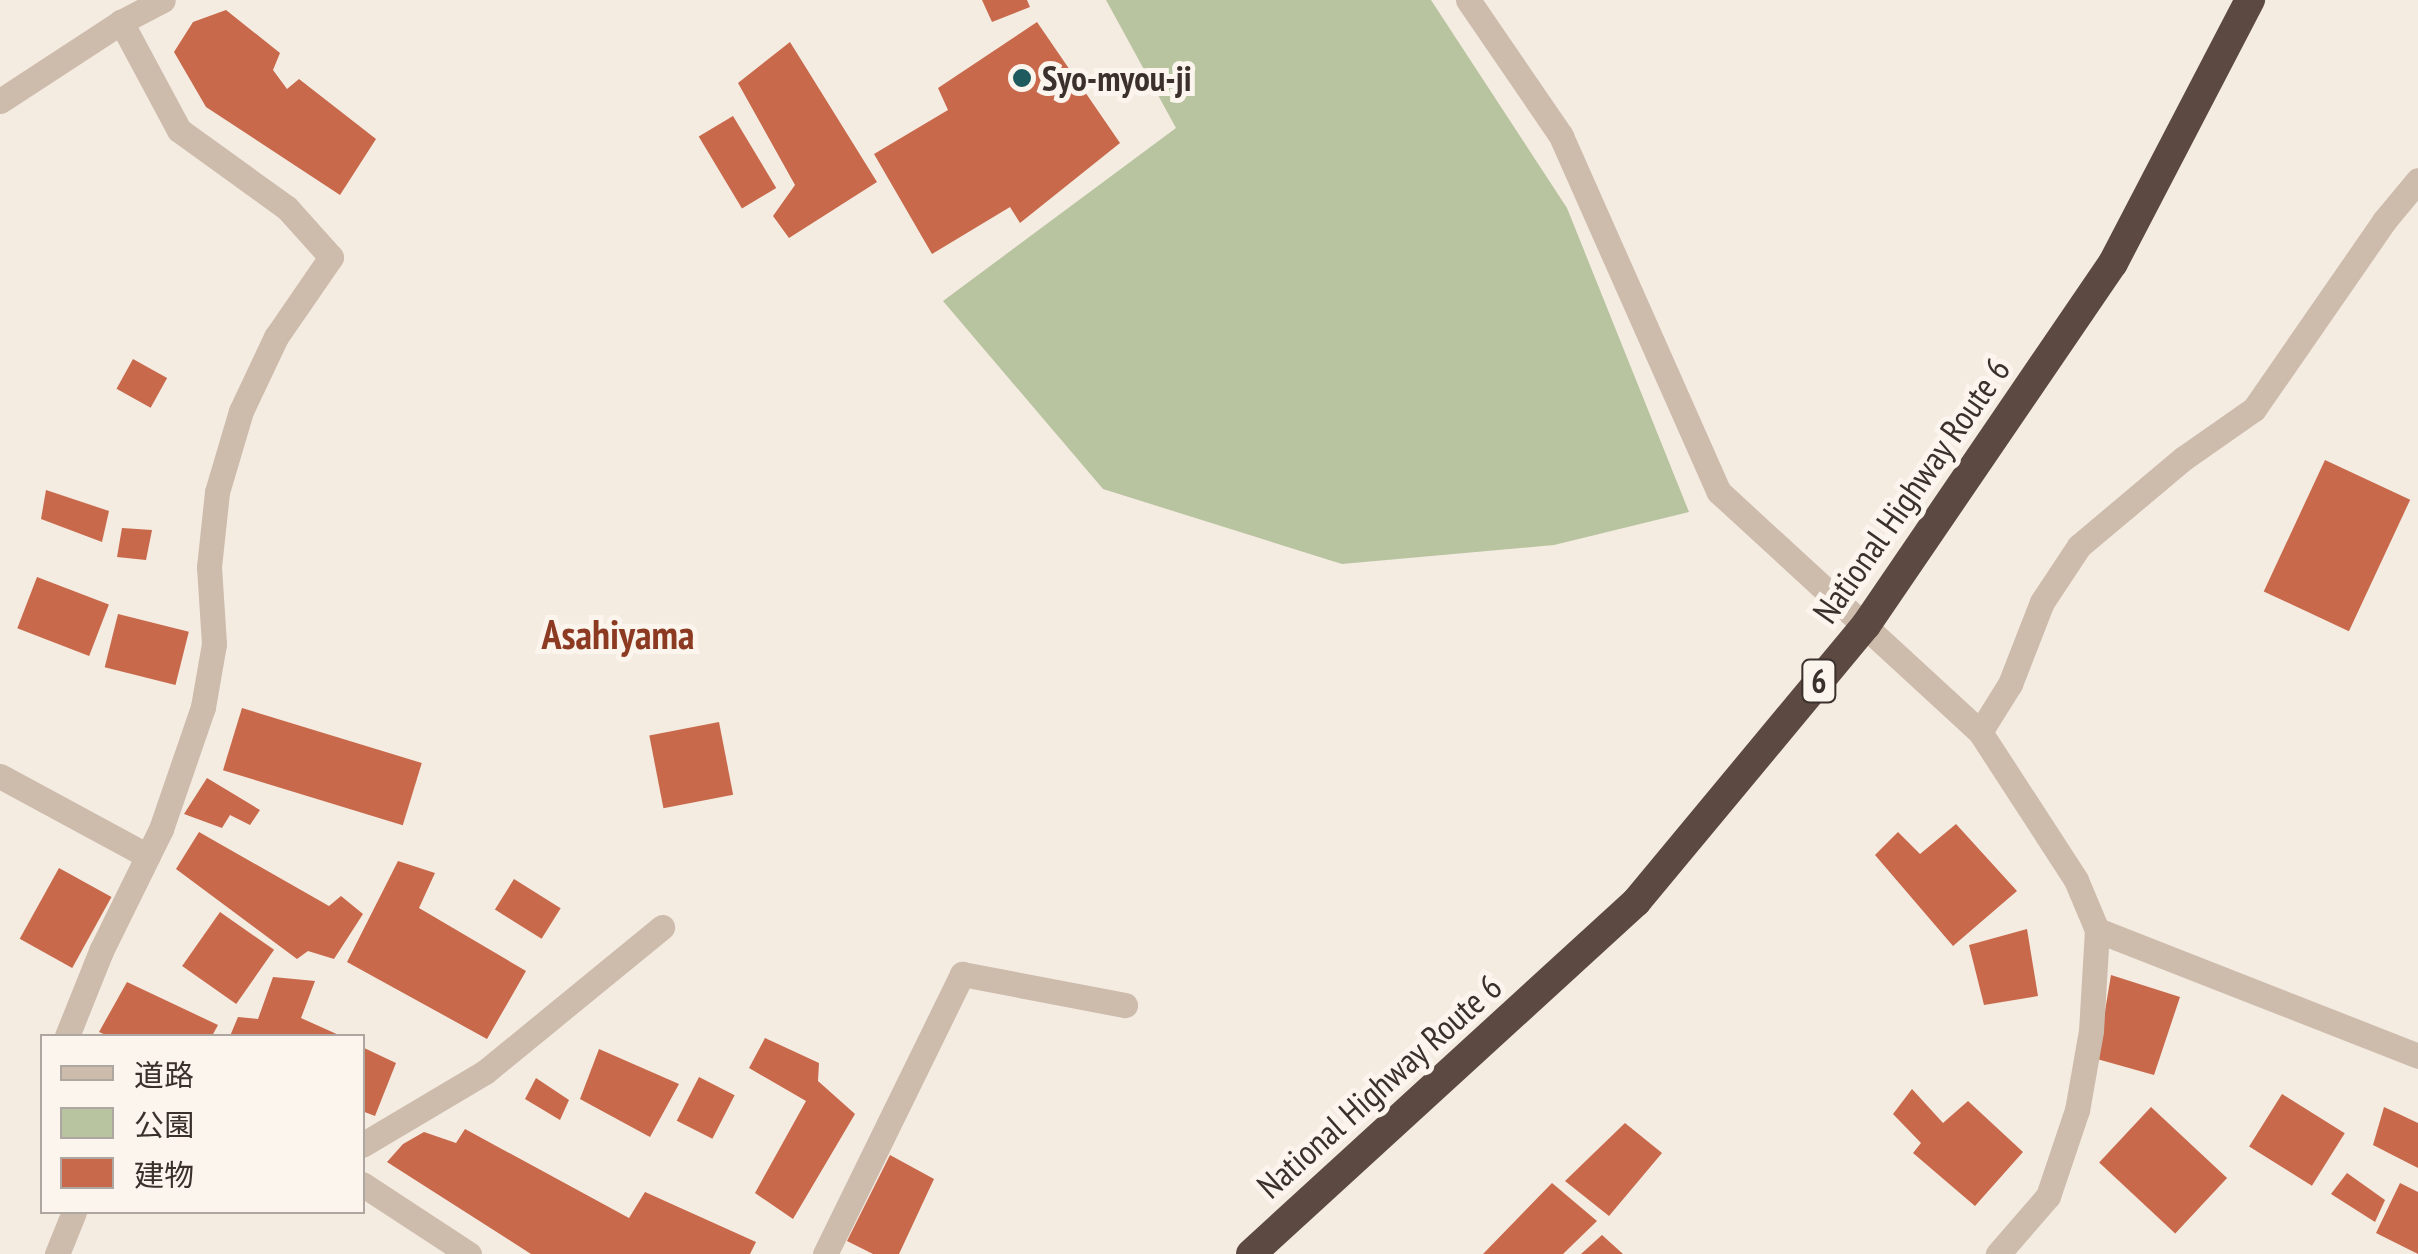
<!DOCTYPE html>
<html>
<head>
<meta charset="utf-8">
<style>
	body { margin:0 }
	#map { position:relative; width:2418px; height:1254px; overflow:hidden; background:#f4ebe1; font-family:"PT Sans Narrow","Noto Sans JP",sans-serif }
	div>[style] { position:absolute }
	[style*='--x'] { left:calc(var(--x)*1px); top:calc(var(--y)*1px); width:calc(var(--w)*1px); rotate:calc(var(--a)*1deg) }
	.green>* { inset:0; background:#b8c4a0 }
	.building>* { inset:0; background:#c8694b; transform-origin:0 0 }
	.street>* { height:25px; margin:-12.5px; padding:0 12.5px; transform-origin:12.5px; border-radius:12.5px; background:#cdbbac }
	.highway>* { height:30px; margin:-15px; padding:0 15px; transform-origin:15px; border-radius:15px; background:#5c4a42 }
	.dots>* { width:28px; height:28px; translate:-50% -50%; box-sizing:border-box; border:5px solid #fbf5ee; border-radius:50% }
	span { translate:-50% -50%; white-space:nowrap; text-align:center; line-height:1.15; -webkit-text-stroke:10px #fbf5ee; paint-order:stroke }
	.shield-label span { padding:2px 8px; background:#fbf5ee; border:2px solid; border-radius:8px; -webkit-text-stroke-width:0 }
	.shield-label { font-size:32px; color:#3b302b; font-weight:700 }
	.poi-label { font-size:35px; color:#3b302b; font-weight:700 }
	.left { translate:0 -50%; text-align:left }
	.street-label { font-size:35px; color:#3b302b }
	.quarter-label { font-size:40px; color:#8c3b22; font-weight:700 }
	.legend { position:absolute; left:40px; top:1034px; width:325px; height:180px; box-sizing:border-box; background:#fbf5ee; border:2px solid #aea6a0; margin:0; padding:12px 18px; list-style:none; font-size:30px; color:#3b302b }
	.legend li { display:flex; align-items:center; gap:20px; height:50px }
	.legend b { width:50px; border:2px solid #aea6a0 }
</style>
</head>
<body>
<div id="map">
	<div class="green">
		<i style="clip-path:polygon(1106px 0,1431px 0,1567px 208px,1689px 512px,1554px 545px,1342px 564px,1103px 489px,943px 301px,1176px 128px)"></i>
	</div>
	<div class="building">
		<i style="clip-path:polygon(982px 0,1027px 0,1030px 7px,992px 22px)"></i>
		<i style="clip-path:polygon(226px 10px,280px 53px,273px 70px,287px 89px,299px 79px,376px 139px,340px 195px,206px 107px,174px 52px,193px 22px)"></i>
		<i style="clip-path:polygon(1037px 22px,1120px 143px,1020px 223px,1010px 207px,932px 254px,874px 154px,948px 110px,938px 88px)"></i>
		<i style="clip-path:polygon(790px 42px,877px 182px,789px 238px,773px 216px,795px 185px,738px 83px)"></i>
		<i style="left:733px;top:116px;width:84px;height:40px;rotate:59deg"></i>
		<i style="left:133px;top:359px;width:39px;height:34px;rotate:29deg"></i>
		<i style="left:2325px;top:460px;width:94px;height:145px;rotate:25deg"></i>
		<i style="clip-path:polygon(46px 490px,109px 511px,102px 542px,41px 519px)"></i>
		<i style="clip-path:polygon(122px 528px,152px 530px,146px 560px,117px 557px)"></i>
		<i style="left:37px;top:577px;width:77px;height:55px;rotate:21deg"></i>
		<i style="left:118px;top:614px;width:73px;height:55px;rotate:14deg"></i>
		<i style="left:242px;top:708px;width:188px;height:65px;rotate:17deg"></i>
		<i style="left:719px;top:722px;width:74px;height:71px;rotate:79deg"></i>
		<i style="clip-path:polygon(207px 778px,260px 810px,250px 825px,230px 815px,222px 828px,184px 814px)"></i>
		<i style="clip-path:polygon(1956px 824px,2017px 891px,1953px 946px,1875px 855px,1898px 832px,1920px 854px)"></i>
		<i style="clip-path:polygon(199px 832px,329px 906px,341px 896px,363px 914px,334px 959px,308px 951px,297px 959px,176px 869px)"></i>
		<i style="clip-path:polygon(398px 861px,435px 873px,419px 908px,526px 971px,487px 1039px,347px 962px)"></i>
		<i style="left:59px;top:868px;width:60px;height:81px;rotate:29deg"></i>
		<i style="left:514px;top:879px;width:55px;height:36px;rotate:32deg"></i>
		<i style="left:220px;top:912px;width:66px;height:66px;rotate:35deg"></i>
		<i style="clip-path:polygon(2027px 929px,2038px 996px,1984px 1005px,1969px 945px)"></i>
		<i style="clip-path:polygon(2111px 975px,2180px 997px,2154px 1075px,2097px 1059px)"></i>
		<i style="clip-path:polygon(273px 977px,315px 981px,301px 1018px,341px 1036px,230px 1036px,238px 1017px,258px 1019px)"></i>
		<i style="clip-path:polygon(127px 982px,218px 1025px,212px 1036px,108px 1036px,99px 1032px)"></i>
		<i style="clip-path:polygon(765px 1038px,819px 1063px,818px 1081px,855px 1114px,793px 1219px,755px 1193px,806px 1101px,749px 1068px)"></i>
		<i style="clip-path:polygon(362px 1047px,396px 1063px,375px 1116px,362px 1111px)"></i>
		<i style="clip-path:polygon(599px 1049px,679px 1084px,650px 1137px,580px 1099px)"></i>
		<i style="left:699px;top:1077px;width:40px;height:49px;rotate:27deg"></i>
		<i style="clip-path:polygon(536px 1078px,569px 1100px,560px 1120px,525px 1099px)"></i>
		<i style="clip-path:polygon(1912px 1089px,1943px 1123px,1968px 1101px,2023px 1152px,1975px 1206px,1913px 1153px,1921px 1143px,1893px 1114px)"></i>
		<i style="left:2282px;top:1094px;width:74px;height:62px;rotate:32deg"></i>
		<i style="left:2151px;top:1107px;width:104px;height:76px;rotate:43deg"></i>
		<i style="clip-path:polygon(2384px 1107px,2418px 1123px,2418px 1168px,2373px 1145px)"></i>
		<i style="clip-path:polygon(1625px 1123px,1662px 1153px,1609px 1216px,1565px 1181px)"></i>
		<i style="clip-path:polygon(465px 1129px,629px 1218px,645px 1192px,756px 1242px,750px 1254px,531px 1254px,387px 1162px,403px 1144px,424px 1132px,456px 1143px)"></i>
		<i style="clip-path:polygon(890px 1155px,934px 1179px,899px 1254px,873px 1254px,847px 1241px)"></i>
		<i style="clip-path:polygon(2347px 1173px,2385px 1200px,2375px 1222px,2331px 1194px)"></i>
		<i style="clip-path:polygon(1552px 1183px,1597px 1221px,1563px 1254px,1483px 1254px)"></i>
		<i style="clip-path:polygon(2400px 1183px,2418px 1192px,2418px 1254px,2376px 1233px)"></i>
		<i style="clip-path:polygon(1602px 1235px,1623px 1254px,1581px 1254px)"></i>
	</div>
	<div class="street">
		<i style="--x:1468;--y:0;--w:165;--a:55.6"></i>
		<i style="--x:1561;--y:136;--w:389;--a:66.1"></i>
		<i style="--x:1719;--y:492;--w:355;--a:42.6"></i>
		<i style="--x:1980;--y:732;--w:176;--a:57"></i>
		<i style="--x:2076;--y:880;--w:54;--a:67.2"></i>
		<i style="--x:2097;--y:930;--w:101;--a:93.4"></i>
		<i style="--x:2091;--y:1031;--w:80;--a:100"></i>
		<i style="--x:2077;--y:1110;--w:91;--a:108.6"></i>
		<i style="--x:2048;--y:1196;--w:77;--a:130.8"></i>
		<i style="--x:0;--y:101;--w:145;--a:-33.1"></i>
		<i style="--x:121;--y:22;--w:47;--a:-27.6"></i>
		<i style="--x:1980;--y:732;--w:57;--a:-58"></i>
		<i style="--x:2010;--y:684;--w:88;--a:-68.7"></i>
		<i style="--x:2042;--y:602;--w:67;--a:-56.5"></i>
		<i style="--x:2079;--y:546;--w:137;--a:-40"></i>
		<i style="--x:2184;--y:458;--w:85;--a:-35"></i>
		<i style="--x:2254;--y:409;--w:229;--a:-55.3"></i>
		<i style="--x:2384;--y:221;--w:53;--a:-50.3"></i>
		<i style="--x:0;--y:776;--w:168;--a:28.4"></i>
		<i style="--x:2097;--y:930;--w:345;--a:21.4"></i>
		<i style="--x:67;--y:1036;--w:92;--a:-68.2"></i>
		<i style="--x:101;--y:951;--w:136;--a:-63.8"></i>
		<i style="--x:161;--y:829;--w:129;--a:-71"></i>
		<i style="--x:203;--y:707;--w:64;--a:-80.1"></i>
		<i style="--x:214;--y:644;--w:77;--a:-93.7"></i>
		<i style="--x:209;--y:567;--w:75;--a:-83.9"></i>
		<i style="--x:217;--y:492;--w:84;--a:-73.5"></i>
		<i style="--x:241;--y:411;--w:82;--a:-64.7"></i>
		<i style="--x:276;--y:337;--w:97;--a:-55.5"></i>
		<i style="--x:331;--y:257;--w:66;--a:-131.9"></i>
		<i style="--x:287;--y:208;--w:133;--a:-144.2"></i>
		<i style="--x:179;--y:130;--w:123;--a:-118.2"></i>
		<i style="--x:362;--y:1145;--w:143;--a:-30.7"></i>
		<i style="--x:485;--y:1072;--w:229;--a:-39.3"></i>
		<i style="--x:362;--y:1184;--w:128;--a:33.2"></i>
		<i style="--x:57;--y:1254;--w:45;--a:-68"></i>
		<i style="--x:825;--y:1254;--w:312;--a:-63.9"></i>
		<i style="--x:962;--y:974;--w:166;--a:10.8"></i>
	</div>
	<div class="highway">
		<i style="--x:1251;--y:1254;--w:522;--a:-42.44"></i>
		<i style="--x:1636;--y:902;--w:360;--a:-50.3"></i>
		<i style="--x:1866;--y:625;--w:438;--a:-55.7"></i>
		<i style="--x:2113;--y:263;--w:297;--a:-62.5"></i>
	</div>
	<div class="dots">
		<i style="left:1022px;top:78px;background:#1f5a5e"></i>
	</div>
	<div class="shield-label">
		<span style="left:1819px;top:681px">6</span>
	</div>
	<div class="poi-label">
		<span class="left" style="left:1042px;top:78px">Syo-myou-ji</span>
	</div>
	<div class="street-label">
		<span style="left:1911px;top:490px;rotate:-55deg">National Highway Route 6</span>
		<span style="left:1379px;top:1086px;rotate:-42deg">National Highway Route 6</span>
	</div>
	<div class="quarter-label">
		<span style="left:618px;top:634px">Asahiyama</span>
	</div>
	<ul class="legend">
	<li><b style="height:12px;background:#cdbbac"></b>道路</li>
	<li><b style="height:28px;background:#b8c4a0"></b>公園</li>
	<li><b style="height:28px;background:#c8694b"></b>建物</li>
	</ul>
</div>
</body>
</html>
